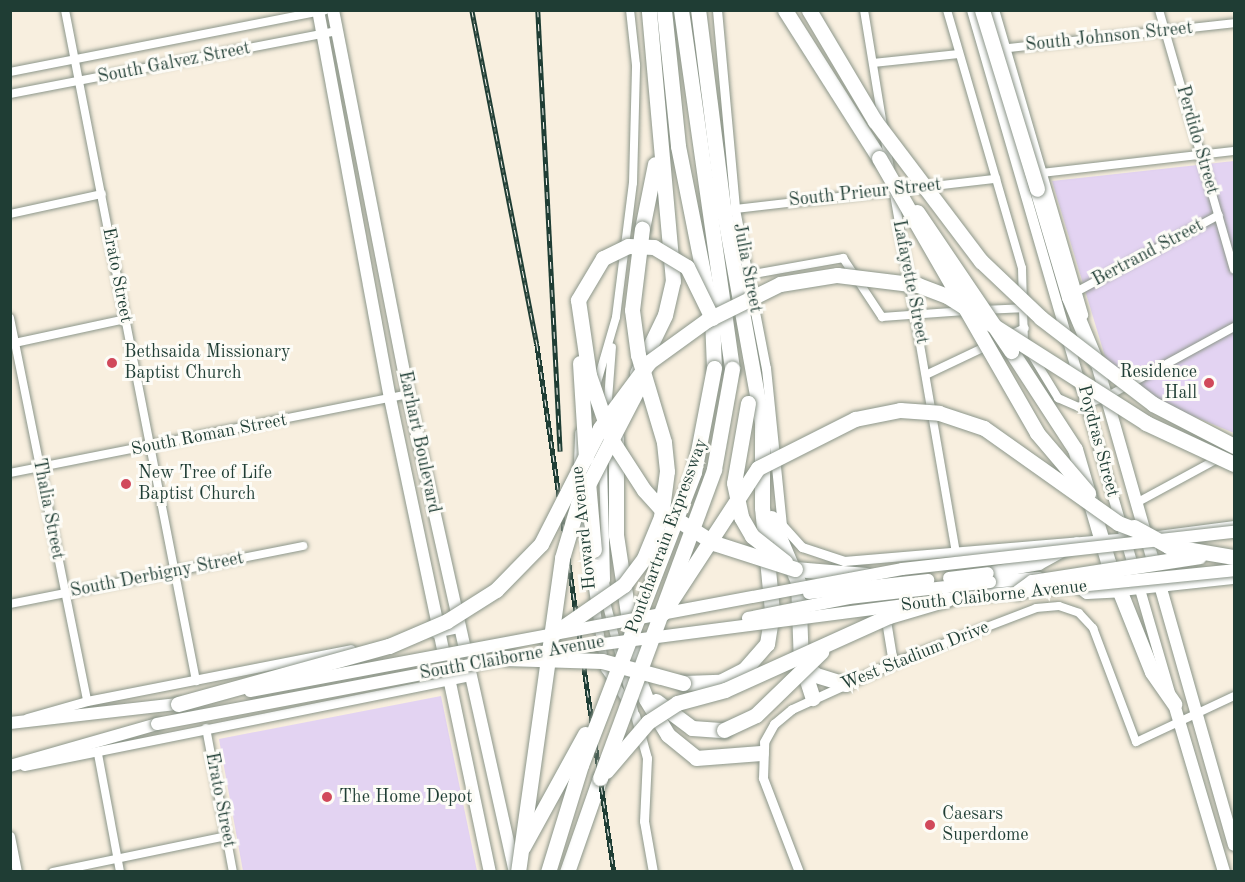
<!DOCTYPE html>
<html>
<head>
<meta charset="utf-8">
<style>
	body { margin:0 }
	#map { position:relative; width:1245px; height:882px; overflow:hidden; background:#f8efdf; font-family:"Old Standard TT",serif }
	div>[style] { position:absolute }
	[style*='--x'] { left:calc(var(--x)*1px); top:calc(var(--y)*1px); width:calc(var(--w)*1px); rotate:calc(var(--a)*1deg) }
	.built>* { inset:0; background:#e3d3f2 }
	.roads { filter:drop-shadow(0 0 2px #8c968a) drop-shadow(0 0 2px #8c968a) }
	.minor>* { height:8px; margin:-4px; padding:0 4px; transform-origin:4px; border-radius:4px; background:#fff }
	.tertiary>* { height:9px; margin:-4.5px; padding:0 4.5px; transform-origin:4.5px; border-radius:4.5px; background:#fff }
	.secondary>* { height:10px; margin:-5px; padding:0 5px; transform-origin:5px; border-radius:5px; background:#fff }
	.primary>* { height:12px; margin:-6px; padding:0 6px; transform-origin:6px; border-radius:6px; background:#fff }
	.motorway>* { height:15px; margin:-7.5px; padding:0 7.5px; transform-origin:7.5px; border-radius:7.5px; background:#fff }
	.rail>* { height:4.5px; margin-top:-2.25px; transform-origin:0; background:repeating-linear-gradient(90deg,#fdfcf7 0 7px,#1f3d34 0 14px); box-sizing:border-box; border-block:2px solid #1f3d34 }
	.bridges { filter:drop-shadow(0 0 2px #8c968a) drop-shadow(0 0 2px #8c968a) }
	.primary-bridge>* { height:12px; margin:-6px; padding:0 6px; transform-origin:6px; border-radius:6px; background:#fff }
	.motorway-bridge>* { height:15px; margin:-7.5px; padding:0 7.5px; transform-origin:7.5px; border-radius:7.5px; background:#fff }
	.dots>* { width:16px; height:16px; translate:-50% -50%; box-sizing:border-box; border:3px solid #fdfcf7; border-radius:50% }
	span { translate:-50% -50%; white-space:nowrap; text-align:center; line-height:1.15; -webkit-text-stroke:6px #fdfcf7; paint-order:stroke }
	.street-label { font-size:18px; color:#1f3d34 }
	.poi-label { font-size:18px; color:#1f3d34 }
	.left { translate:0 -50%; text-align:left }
	.right { translate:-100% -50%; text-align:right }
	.frame { position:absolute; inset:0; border:12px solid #1f3d34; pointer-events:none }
</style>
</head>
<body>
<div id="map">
	<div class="built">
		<i style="clip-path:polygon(1234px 161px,1234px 433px,1113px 383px,1052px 181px)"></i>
		<i style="clip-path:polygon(441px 696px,477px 871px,243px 871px,219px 739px)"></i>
	</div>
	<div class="roads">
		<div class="minor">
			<i style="--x:65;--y:10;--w:684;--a:78.95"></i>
			<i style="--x:864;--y:10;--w:118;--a:80.7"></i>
			<i style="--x:947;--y:10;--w:269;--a:73.8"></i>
			<i style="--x:1022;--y:268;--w:74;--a:88.5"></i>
			<i style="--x:1024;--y:342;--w:66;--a:58.7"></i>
			<i style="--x:1058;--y:398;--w:22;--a:24"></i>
			<i style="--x:1078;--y:407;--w:30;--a:-20"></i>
			<i style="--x:1106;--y:397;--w:146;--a:-28.7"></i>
			<i style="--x:1159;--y:10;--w:270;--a:73.9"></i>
			<i style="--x:1000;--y:49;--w:235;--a:-6.3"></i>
			<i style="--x:873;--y:63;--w:86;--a:-6"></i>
			<i style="--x:10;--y:72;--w:321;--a:-11.1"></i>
			<i style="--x:10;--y:94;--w:333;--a:-10.9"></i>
			<i style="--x:885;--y:140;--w:27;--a:80"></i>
			<i style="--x:1041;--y:173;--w:194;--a:-6.5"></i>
			<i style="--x:894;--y:194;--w:364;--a:80.2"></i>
			<i style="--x:735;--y:209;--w:263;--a:-6.6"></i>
			<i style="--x:10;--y:214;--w:94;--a:-12.3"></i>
			<i style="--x:748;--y:275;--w:97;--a:-10.1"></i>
			<i style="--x:843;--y:258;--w:71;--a:56.5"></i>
			<i style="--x:882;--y:317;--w:83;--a:-4.1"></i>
			<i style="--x:1076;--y:292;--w:162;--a:-28.3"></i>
			<i style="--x:983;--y:310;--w:44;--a:-2.6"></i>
			<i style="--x:10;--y:318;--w:391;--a:78.6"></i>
			<i style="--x:10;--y:344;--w:119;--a:-12.2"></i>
			<i style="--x:928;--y:374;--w:107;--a:-25.4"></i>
			<i style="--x:607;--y:413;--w:66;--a:-85.7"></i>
			<i style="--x:587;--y:417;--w:104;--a:-73.8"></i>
			<i style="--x:616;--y:317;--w:135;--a:-82.8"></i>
			<i style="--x:633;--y:183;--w:118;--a:-88.5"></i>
			<i style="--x:636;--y:65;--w:55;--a:-96.2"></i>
			<i style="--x:603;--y:464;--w:116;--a:88.5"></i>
			<i style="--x:578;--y:466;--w:33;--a:-88"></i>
			<i style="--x:10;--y:473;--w:406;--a:-11.2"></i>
			<i style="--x:1136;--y:503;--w:111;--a:-28.4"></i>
			<i style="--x:581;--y:508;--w:163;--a:81.5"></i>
			<i style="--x:605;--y:669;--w:41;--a:55.9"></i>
			<i style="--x:605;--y:598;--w:121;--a:75.6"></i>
			<i style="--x:10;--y:604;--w:299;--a:-11.2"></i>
			<i style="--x:893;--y:663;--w:153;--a:-21"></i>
			<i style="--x:1036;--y:608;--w:23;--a:-5"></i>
			<i style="--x:1059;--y:606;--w:21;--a:19"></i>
			<i style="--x:1079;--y:613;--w:21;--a:47"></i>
			<i style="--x:1093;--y:628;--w:122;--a:69.3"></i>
			<i style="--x:1136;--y:742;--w:108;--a:-25.1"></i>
			<i style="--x:206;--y:728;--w:147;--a:79.4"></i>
			<i style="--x:98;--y:754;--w:120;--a:79.4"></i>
			<i style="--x:53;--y:872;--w:178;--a:-11.7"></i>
		</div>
		<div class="tertiary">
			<i style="--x:717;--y:10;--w:200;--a:84.8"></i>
			<i style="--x:735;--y:209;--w:162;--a:79"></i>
			<i style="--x:766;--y:368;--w:158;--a:84.2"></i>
			<i style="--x:782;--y:525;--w:30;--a:48"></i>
			<i style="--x:802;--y:547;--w:44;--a:18.4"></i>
			<i style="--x:844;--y:561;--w:289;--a:-4.8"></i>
			<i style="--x:1158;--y:535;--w:77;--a:-7.5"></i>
			<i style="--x:1121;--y:591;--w:114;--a:-6.1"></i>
			<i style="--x:435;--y:633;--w:25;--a:-12"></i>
			<i style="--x:635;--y:715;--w:45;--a:74.4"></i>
			<i style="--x:647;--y:758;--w:63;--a:92.7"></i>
			<i style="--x:644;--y:821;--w:52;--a:80"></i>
			<i style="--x:27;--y:718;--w:62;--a:-15.8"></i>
			<i style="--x:87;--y:701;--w:269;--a:-11.1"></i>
			<i style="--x:24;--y:766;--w:456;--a:-11.4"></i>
			<i style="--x:10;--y:836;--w:37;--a:79"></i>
			<i style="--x:799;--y:872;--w:101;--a:-111"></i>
			<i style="--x:763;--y:778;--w:36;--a:-88"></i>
			<i style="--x:764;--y:742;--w:21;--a:-61"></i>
			<i style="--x:774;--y:724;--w:23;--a:-40"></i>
			<i style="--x:792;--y:709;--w:111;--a:-24.5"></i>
			<i style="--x:893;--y:663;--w:50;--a:-99.3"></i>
		</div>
		<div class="secondary">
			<i style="--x:972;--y:10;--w:711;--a:73.83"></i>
			<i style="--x:994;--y:10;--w:318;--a:73.7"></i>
		</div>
		<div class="primary">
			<i style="--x:318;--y:10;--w:395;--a:79.5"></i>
			<i style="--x:390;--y:398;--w:484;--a:78.1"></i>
			<i style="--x:333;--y:10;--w:391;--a:78.9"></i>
			<i style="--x:408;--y:394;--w:490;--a:77.4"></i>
			<i style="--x:1097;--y:364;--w:500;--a:74.1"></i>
			<i style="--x:988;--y:573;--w:52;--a:-10"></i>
			<i style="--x:1039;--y:564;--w:43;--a:-28.9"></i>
			<i style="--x:990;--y:582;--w:49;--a:-4.7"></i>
			<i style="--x:1073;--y:583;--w:17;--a:36"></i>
			<i style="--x:1087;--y:593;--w:34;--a:-3"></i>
			<i style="--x:947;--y:599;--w:71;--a:-5.6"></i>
			<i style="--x:1174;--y:704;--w:175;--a:73.4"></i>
			<i style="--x:10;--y:723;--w:169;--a:-6.5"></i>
			<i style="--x:10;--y:766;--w:153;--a:-15.9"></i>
		</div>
		<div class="motorway">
			<i style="--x:664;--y:10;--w:137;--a:84.1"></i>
			<i style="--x:678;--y:146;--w:175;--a:78.8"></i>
			<i style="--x:712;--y:318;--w:50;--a:87.7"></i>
			<i style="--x:681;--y:10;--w:363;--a:81.9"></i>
			<i style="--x:785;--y:10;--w:175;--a:57.6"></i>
			<i style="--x:1037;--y:189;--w:113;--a:73.5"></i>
			<i style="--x:1069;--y:297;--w:70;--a:67.4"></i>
			<i style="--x:642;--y:229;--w:66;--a:-78.7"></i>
			<i style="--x:1011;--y:351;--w:117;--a:56.9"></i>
			<i style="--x:1075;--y:449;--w:118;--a:73.7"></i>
			<i style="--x:1108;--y:562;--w:118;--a:68.2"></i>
			<i style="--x:1152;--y:672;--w:39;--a:55"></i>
			<i style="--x:637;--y:373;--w:64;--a:-64.2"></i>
			<i style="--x:665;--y:315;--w:35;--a:-77"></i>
			<i style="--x:673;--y:281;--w:272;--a:-95.1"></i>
			<i style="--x:616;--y:438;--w:97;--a:90"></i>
			<i style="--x:616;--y:535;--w:145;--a:81.3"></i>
			<i style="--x:638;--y:678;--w:22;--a:69"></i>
			<i style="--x:646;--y:699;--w:42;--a:58.6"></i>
			<i style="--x:668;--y:735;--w:36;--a:39"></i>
			<i style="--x:696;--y:758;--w:65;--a:-4.4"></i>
			<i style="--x:771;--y:518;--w:69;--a:67.1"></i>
			<i style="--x:798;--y:582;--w:80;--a:87.9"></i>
			<i style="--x:801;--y:662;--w:20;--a:41"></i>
			<i style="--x:816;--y:675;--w:31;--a:17"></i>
			<i style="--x:594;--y:550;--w:47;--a:77.7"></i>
			<i style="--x:795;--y:569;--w:71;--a:4.8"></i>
			<i style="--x:801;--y:662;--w:38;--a:72"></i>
			<i style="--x:683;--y:683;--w:37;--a:-2"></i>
			<i style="--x:720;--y:682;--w:27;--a:-27"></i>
			<i style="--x:744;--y:670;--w:35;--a:-49"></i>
			<i style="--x:767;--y:644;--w:33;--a:-81"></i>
			<i style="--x:772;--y:611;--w:103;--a:-95.5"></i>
			<i style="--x:762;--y:508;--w:85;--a:-90"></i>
			<i style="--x:762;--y:423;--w:219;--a:-100.2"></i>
			<i style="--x:723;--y:207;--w:199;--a:-97.2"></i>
			<i style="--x:656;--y:701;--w:45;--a:36.9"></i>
			<i style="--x:692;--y:728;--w:32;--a:4"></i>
			<i style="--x:567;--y:872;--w:100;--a:-70.7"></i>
		</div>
	</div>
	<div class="rail">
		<i style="--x:472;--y:10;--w:340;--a:79"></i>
		<i style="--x:537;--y:344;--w:534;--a:81.7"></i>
		<i style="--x:538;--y:10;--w:442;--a:87.1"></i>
	</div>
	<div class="bridges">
		<div class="primary-bridge">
			<i style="--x:949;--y:578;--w:39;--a:-7"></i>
			<i style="--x:1019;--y:592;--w:216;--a:-5.8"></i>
			<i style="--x:809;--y:593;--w:120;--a:-6.2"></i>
			<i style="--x:748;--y:618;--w:103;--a:-11.2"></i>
			<i style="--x:849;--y:598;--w:142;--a:-6.5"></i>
			<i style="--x:542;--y:652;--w:372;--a:-7.4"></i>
			<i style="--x:250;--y:691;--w:663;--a:-10.6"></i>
			<i style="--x:902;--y:569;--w:334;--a:-6.4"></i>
			<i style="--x:157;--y:724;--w:362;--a:-10.7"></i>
		</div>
		<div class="motorway-bridge">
			<i style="--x:809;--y:10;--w:129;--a:59.3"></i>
			<i style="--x:875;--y:121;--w:176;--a:52.9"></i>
			<i style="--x:981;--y:261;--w:83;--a:43.5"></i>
			<i style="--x:1041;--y:318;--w:141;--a:37.5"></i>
			<i style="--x:1153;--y:404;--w:91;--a:27.4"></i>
			<i style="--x:982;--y:10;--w:187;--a:72.9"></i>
			<i style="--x:879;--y:158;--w:317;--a:60.1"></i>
			<i style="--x:1037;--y:433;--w:79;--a:49.6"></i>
			<i style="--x:917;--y:212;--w:168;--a:55.9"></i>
			<i style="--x:712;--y:318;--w:57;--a:-116.1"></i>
			<i style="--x:687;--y:267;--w:39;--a:-149"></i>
			<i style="--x:654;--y:247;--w:26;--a:-178"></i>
			<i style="--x:628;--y:246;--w:28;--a:154"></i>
			<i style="--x:603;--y:258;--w:49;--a:120.8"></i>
			<i style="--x:578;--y:300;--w:76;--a:81.7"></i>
			<i style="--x:589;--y:375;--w:68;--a:71"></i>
			<i style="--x:611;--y:439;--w:61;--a:57.1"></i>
			<i style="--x:644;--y:490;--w:27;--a:48"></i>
			<i style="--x:662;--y:510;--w:62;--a:32.4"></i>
			<i style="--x:714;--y:543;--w:85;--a:17.8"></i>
			<i style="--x:580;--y:363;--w:95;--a:86.4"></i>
			<i style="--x:748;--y:403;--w:81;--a:99.9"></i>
			<i style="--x:734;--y:483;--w:35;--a:78"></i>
			<i style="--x:741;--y:517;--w:22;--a:60"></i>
			<i style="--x:752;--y:536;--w:42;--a:38.2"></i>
			<i style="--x:588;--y:482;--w:68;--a:85"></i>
			<i style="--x:1134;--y:527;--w:39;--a:29"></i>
			<i style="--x:1168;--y:546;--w:67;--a:9.5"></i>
			<i style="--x:1018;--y:592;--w:17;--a:-36"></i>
			<i style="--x:1032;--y:582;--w:169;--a:-8.8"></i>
			<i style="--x:663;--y:613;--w:173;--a:-56.8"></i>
			<i style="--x:758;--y:468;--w:109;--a:-26.8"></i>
			<i style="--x:855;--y:419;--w:46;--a:-11.3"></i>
			<i style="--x:900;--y:410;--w:39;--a:4"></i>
			<i style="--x:939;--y:413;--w:47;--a:18.4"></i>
			<i style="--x:984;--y:428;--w:164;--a:35.3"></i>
			<i style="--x:1118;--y:523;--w:26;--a:21"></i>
			<i style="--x:556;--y:632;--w:83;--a:-34.7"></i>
			<i style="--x:624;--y:585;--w:34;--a:-53"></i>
			<i style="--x:644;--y:558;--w:44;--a:-67.5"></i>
			<i style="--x:661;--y:517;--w:46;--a:-82.6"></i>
			<i style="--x:667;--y:471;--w:29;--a:-96"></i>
			<i style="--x:664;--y:442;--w:91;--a:-106.6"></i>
			<i style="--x:638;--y:355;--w:45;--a:-97.6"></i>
			<i style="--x:632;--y:310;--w:82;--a:-83"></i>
			<i style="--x:505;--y:658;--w:97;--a:1.8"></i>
			<i style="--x:602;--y:661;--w:84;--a:15.2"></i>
			<i style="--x:178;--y:704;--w:219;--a:-15.4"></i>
			<i style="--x:389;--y:646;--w:63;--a:-23.3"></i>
			<i style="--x:447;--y:621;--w:58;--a:-32.3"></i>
			<i style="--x:496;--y:590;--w:64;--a:-45.6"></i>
			<i style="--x:541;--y:544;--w:130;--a:-63"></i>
			<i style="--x:600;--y:428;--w:82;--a:-53.4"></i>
			<i style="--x:649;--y:362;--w:72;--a:-35.9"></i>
			<i style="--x:707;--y:320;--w:81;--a:-26.3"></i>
			<i style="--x:780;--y:284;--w:58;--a:-9"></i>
			<i style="--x:837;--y:275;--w:82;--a:7"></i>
			<i style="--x:918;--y:285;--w:31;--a:21"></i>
			<i style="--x:947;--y:296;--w:236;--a:32.5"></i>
			<i style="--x:1146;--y:423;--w:97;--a:25"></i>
			<i style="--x:724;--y:730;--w:35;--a:-25"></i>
			<i style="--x:756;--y:715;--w:91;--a:-44.1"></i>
			<i style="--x:606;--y:771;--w:65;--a:-49.4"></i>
			<i style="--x:648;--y:722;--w:35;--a:-33"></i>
			<i style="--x:677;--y:703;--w:50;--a:-15.2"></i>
			<i style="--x:725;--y:690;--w:180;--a:-24.3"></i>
			<i style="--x:889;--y:616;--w:60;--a:-16.3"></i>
			<i style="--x:600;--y:778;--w:329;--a:-69.7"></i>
			<i style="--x:714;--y:469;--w:102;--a:-79.8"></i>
			<i style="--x:523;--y:847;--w:129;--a:-61.2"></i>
			<i style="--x:518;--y:872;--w:317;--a:-82"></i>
			<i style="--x:562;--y:558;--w:56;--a:-73.5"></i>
			<i style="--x:578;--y:504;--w:128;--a:-62.6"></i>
			<i style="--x:548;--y:872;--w:112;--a:-72.9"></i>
			<i style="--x:581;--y:765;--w:314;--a:-68.9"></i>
			<i style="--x:694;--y:472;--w:106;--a:-79.1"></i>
		</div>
	</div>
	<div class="dots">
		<i style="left:112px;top:363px;background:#d1495b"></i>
		<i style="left:1209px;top:383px;background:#d1495b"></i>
		<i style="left:126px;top:484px;background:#d1495b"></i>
		<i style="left:327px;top:797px;background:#d1495b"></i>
		<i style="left:930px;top:825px;background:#d1495b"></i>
	</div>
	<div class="street-label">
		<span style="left:1109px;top:37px;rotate:-6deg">South Johnson Street</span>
		<span style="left:174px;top:63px;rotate:-11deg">South Galvez Street</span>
		<span style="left:1197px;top:140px;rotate:74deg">Perdido Street</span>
		<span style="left:865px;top:193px;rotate:-6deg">South Prieur Street</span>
		<span style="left:1148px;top:253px;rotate:-28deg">Bertrand Street</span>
		<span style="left:747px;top:268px;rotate:79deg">Julia Street</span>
		<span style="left:117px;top:275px;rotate:79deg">Erato Street</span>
		<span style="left:910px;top:282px;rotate:79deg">Lafayette Street</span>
		<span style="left:209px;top:435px;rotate:-11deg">South Roman Street</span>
		<span style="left:1098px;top:441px;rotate:75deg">Poydras Street</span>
		<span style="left:419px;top:442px;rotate:78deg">Earhart Boulevard</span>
		<span style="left:48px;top:509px;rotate:79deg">Thalia Street</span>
		<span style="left:584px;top:528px;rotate:-96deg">Howard Avenue</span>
		<span style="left:667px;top:536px;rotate:-70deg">Pontchartrain Expressway</span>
		<span style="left:157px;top:575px;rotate:-11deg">South Derbigny Street</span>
		<span style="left:994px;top:596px;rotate:-6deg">South Claiborne Avenue</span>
		<span style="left:915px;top:656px;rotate:-22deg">West Stadium Drive</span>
		<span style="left:512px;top:658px;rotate:-10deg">South Claiborne Avenue</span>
		<span style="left:220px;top:800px;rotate:79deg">Erato Street</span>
	</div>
	<div class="poi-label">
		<span class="left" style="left:124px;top:363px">Bethsaida Missionary<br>Baptist Church</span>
		<span class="right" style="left:1197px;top:383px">Residence<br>Hall</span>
		<span class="left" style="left:138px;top:484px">New Tree of Life<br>Baptist Church</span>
		<span class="left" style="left:339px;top:797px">The Home Depot</span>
		<span class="left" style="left:942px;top:825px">Caesars<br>Superdome</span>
	</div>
	<div class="frame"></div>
</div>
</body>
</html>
